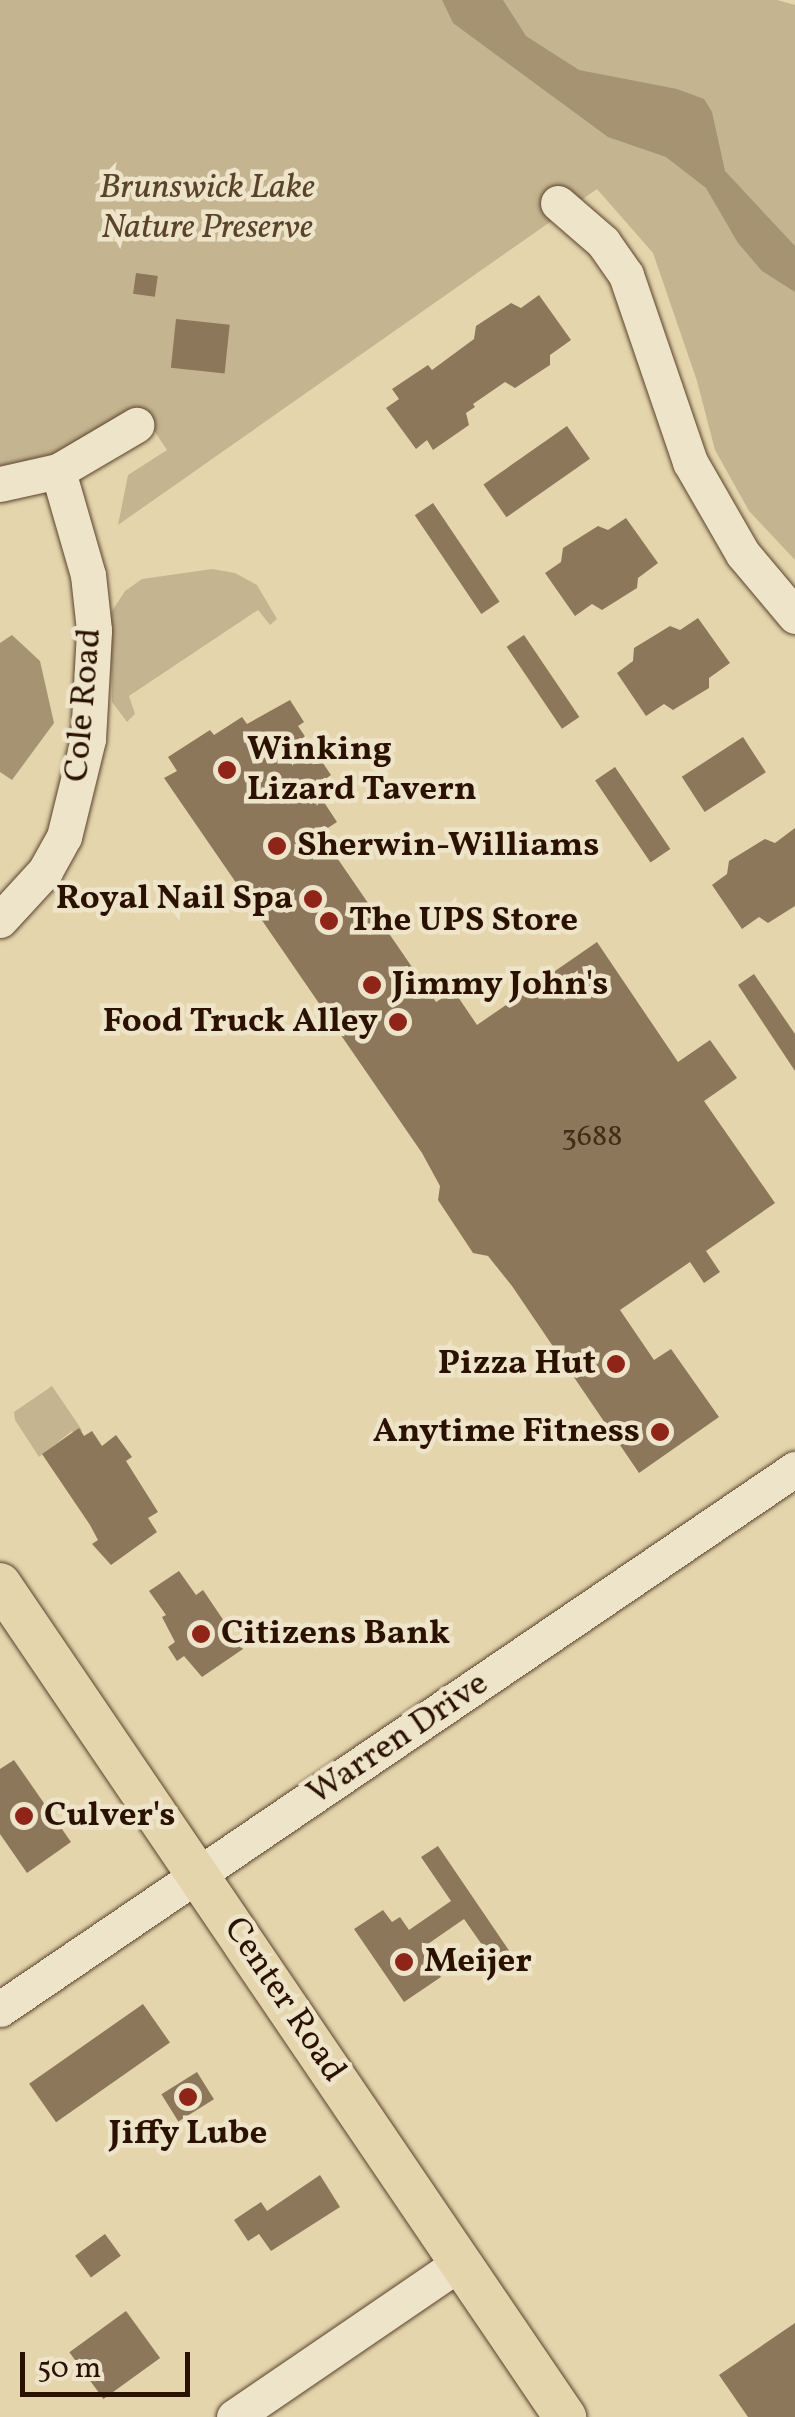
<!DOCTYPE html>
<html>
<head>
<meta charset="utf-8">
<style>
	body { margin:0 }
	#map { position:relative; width:795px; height:2417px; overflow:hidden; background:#e5d5ad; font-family:Vollkorn,serif }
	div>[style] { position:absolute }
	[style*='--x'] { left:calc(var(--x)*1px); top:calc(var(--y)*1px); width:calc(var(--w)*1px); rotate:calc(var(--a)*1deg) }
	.green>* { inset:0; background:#c5b490 }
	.water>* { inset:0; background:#a69372 }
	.building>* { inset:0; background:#8c775a; transform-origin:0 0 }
	.roads { filter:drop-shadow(0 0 2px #5a432b) drop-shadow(0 0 2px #5a432b) }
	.minor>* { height:35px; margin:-17.5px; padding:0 17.5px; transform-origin:17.5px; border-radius:17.5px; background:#eee4ca }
	.major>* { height:42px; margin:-21px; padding:0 21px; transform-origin:21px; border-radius:21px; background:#e5d5ad }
	.dots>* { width:28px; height:28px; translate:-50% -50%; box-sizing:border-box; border:5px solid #eee4ca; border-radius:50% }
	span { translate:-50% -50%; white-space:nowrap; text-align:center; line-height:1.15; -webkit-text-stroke:9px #eee4ca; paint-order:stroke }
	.number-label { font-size:30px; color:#432b16 }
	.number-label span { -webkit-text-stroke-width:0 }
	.park-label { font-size:35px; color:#59432b; font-style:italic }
	.street-label { font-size:35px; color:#2b1200 }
	.poi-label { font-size:35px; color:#2b1200; font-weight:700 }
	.left { translate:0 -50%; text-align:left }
	.right { translate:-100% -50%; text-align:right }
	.scale { position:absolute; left:20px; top:2352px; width:170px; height:45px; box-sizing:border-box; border:5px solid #2b1200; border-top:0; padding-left:12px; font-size:30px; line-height:35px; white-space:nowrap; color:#2b1200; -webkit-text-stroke:8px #eee4ca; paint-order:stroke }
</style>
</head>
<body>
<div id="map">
	<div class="green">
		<i style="clip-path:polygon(0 0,777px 0,795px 5px,795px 560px,749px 511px,715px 450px,697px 381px,653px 253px,597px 189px,118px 525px,128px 475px,167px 450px,139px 408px,53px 454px,0 466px)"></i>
		<i style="clip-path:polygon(212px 569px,235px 573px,257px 585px,277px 619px,270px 625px,258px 610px,129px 696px,135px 714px,127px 722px,112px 702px,110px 614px,125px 591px,142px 579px)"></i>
		<i style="clip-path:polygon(52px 1386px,82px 1430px,79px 1440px,72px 1431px,39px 1457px,15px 1420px,14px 1412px)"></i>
	</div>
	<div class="water">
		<i style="clip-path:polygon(442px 0,503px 0,526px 36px,579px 70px,677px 89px,704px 99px,712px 112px,725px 171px,795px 246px,795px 292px,762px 271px,738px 243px,706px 188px,666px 157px,608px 137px,453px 23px)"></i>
		<i style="clip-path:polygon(12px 635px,40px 661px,54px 723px,12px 780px,0 772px,0 643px)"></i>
	</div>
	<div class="building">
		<i style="left:136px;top:273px;width:22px;height:21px;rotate:8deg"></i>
		<i style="clip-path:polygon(539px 295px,571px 340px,550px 355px,550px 365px,515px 388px,505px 382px,473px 404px,475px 407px,466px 413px,469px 425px,433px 450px,427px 440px,416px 449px,386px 408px,399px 399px,392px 389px,428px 365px,432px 370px,474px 339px,476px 326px,511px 303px,521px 308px)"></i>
		<i style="left:176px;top:319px;width:54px;height:49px;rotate:6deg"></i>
		<i style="left:567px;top:426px;width:40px;height:102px;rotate:55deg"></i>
		<i style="left:433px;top:503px;width:119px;height:22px;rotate:56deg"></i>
		<i style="clip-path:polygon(626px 518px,658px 563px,638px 578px,637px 588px,602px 610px,592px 604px,575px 616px,545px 573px,561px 562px,563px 548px,598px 526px,608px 530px)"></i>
		<i style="clip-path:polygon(698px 618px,730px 663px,709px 678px,709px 688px,673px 710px,664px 704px,646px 716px,617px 673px,633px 661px,634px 648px,670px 626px,680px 630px)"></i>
		<i style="left:524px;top:635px;width:99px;height:21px;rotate:56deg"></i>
		<i style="clip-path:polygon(290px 700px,304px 722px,298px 726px,331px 775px,314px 787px,337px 822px,320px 833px,436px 1002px,454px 991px,477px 1025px,597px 942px,678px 1062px,710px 1040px,737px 1078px,704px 1101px,775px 1203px,706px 1251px,720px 1272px,704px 1283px,690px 1262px,620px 1310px,654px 1360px,671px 1349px,719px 1417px,639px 1473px,512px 1286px,488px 1256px,473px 1253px,438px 1200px,440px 1186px,422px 1153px,164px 778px,177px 771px,168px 757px,210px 730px,214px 735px,242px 717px,247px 724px)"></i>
		<i style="left:743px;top:737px;width:42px;height:73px;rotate:57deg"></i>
		<i style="left:615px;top:767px;width:99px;height:24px;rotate:56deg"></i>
		<i style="clip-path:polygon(795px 828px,795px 906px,768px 923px,759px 917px,742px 929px,712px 885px,727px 874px,729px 861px,765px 839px,775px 843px)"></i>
		<i style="clip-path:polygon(754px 974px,795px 1034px,795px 1071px,738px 985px)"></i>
		<i style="clip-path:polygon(79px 1428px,84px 1436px,92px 1431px,102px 1446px,116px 1435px,132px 1457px,126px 1461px,158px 1512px,148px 1518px,157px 1532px,111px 1565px,92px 1544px,98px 1540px,90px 1525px,42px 1454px)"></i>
		<i style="clip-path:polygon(179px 1571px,196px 1595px,203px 1590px,243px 1649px,202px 1677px,184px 1656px,177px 1661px,168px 1647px,175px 1642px,162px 1617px,166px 1615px,149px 1591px)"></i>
		<i style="clip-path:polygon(14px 1760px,71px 1842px,27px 1873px,0 1834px,0 1769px)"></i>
		<i style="clip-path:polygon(438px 1846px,510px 1952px,494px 1962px,464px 1919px,422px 1948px,441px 1977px,404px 2002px,354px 1929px,383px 1910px,392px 1922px,400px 1917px,409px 1930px,451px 1901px,421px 1857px)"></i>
		<i style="left:143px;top:2004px;width:47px;height:139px;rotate:55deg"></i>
		<i style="left:197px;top:2072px;width:32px;height:42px;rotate:58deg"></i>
		<i style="clip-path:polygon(320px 2175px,340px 2207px,271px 2251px,259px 2234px,248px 2241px,234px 2220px,261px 2202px,267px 2211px)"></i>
		<i style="left:105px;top:2234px;width:27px;height:37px;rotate:54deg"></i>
		<i style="left:126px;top:2311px;width:58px;height:70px;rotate:54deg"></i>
		<i style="clip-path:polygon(795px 2323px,795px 2417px,748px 2417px,719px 2375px)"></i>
	</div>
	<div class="roads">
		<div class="minor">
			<i style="--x:558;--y:203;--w:60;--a:40.9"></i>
			<i style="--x:603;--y:242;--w:40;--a:55.1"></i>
			<i style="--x:626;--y:275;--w:198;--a:71.1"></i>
			<i style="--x:690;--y:462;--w:106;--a:60.1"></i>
			<i style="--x:743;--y:554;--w:81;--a:50"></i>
			<i style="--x:0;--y:484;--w:59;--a:-12.6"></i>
			<i style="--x:58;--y:471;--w:91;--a:-30.5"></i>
			<i style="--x:0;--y:920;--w:67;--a:-47.4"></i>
			<i style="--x:45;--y:871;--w:39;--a:-61"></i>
			<i style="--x:64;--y:837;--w:101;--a:-76.2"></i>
			<i style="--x:88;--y:739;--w:109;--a:-86.8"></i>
			<i style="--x:94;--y:630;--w:55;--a:-96.2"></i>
			<i style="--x:88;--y:575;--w:108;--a:-106.1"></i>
			<i style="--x:0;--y:2009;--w:961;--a:-34.19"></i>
			<i style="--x:234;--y:2417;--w:275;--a:-34.3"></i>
		</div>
		<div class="major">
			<i style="--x:0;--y:1584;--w:1007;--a:55.85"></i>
		</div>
	</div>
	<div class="dots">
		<i style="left:227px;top:770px;background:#8f2418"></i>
		<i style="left:277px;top:846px;background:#8f2418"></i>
		<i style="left:313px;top:899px;background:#8f2418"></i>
		<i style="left:329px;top:921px;background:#8f2418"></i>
		<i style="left:372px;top:985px;background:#8f2418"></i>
		<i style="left:398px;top:1022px;background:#8f2418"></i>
		<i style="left:616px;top:1364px;background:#8f2418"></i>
		<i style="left:660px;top:1432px;background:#8f2418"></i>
		<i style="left:201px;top:1634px;background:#8f2418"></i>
		<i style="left:24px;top:1816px;background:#8f2418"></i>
		<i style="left:404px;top:1962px;background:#8f2418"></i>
		<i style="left:188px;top:2097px;background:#8f2418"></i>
	</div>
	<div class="number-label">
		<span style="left:592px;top:1137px">3688</span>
	</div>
	<div class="park-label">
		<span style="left:207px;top:208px">Brunswick Lake<br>Nature Preserve</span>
	</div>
	<div class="street-label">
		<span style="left:84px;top:705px;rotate:-85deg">Cole Road</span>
		<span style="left:398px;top:1739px;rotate:-34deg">Warren Drive</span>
		<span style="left:284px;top:2000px;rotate:56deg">Center Road</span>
	</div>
	<div class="poi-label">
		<span class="left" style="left:247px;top:770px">Winking<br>Lizard Tavern</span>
		<span class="left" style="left:297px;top:846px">Sherwin-Williams</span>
		<span class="right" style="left:293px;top:899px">Royal Nail Spa</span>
		<span class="left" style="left:349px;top:921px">The UPS Store</span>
		<span class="left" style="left:392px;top:985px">Jimmy John's</span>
		<span class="right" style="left:378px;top:1022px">Food Truck Alley</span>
		<span class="right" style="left:596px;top:1364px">Pizza Hut</span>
		<span class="right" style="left:640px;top:1432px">Anytime Fitness</span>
		<span class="left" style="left:221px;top:1634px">Citizens Bank</span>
		<span class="left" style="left:44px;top:1816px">Culver's</span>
		<span class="left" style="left:424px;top:1962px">Meijer</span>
		<span style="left:188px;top:2134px">Jiffy Lube</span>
	</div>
	<div class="scale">50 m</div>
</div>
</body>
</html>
